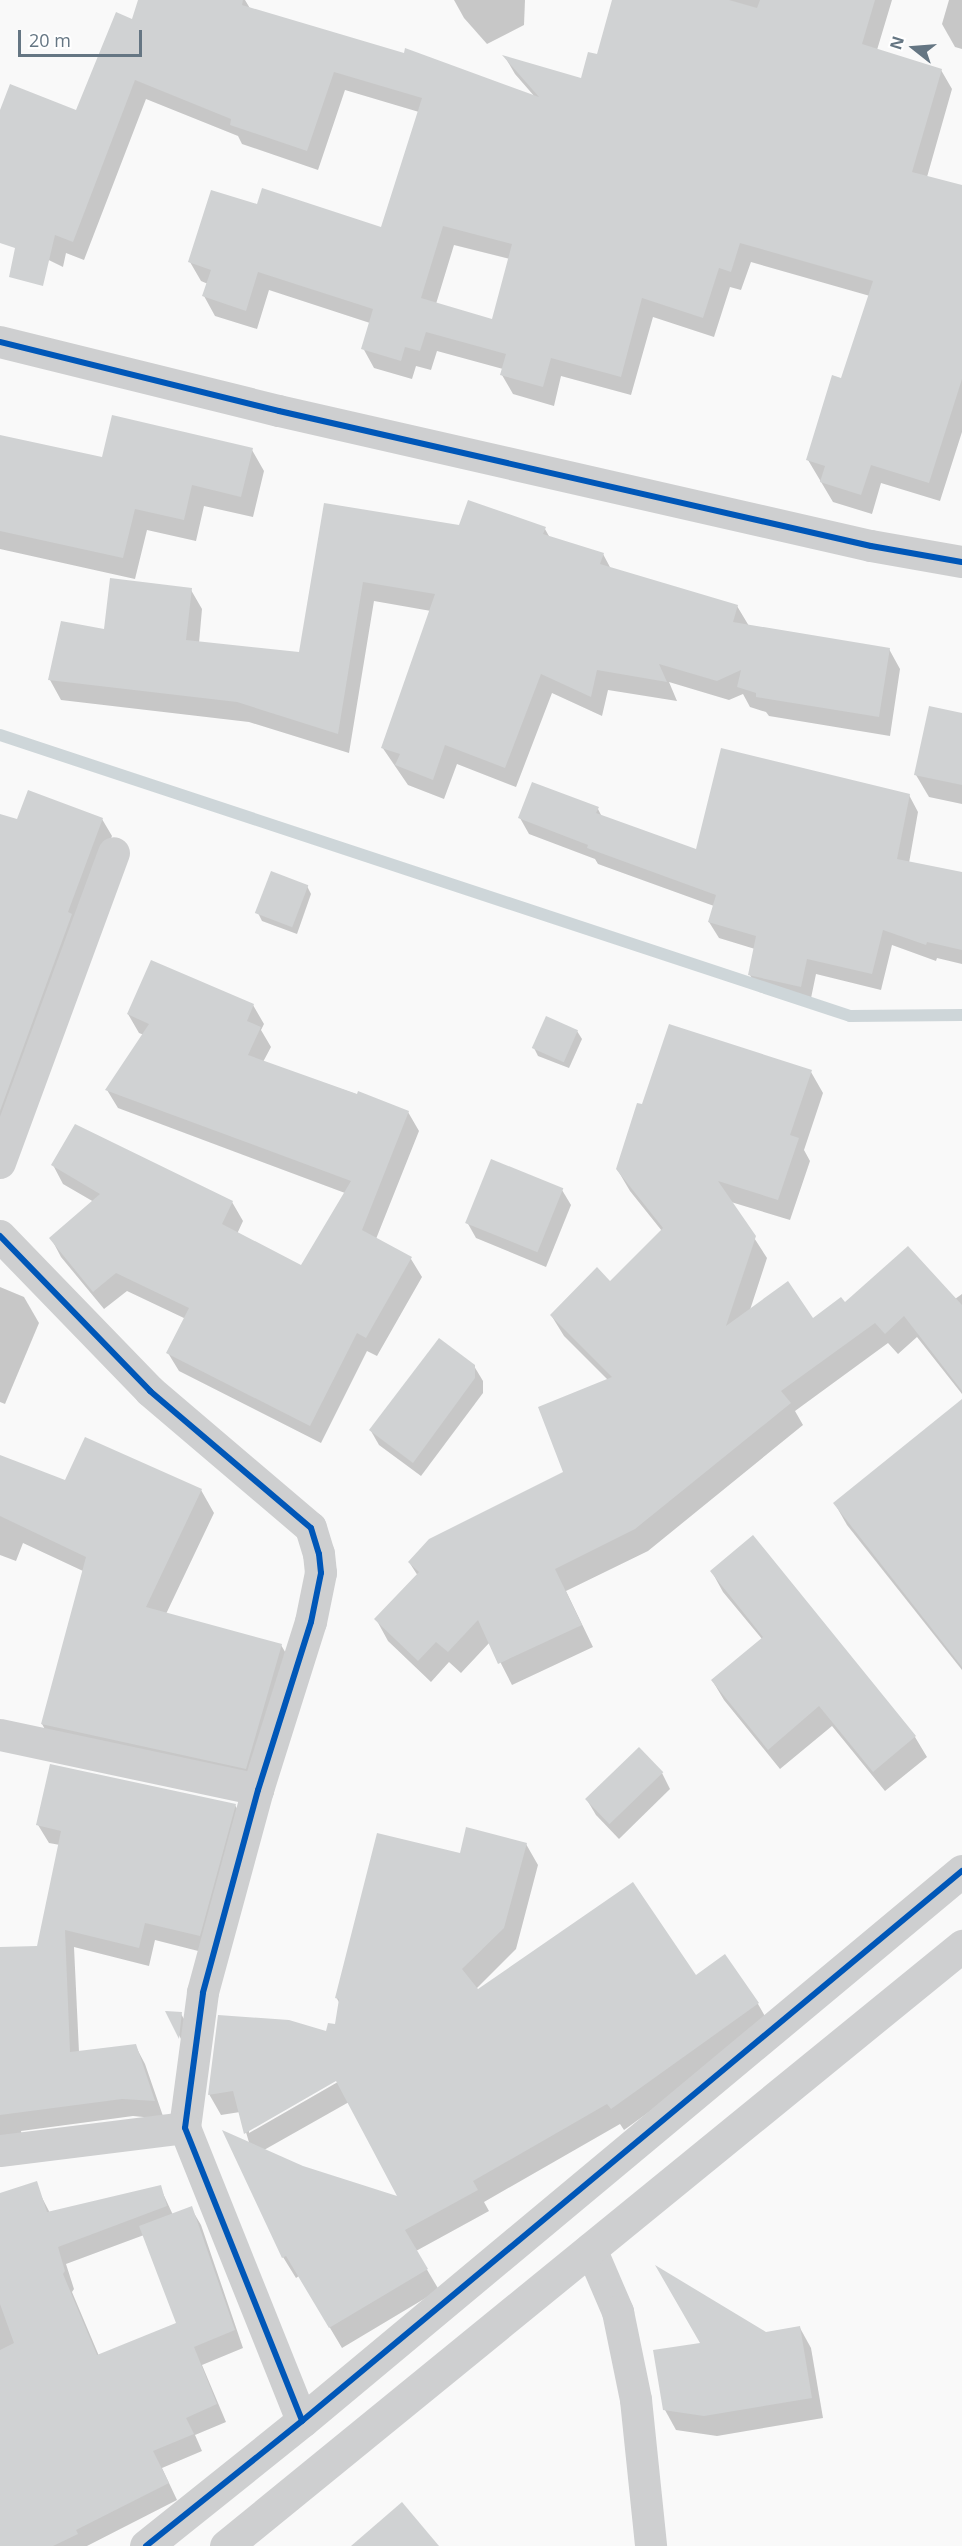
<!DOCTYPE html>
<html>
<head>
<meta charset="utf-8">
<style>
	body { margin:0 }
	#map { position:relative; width:962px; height:2546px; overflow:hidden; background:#f9f9f9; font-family:"Open Sans",sans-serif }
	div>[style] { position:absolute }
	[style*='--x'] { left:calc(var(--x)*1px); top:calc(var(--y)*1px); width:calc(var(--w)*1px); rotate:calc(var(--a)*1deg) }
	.shadow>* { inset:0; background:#0003 }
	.stream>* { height:12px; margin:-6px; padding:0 6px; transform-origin:6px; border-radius:6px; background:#ced6d9 }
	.building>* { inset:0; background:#d0d2d3; transform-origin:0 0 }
	.minor>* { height:32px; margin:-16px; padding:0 16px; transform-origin:16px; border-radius:16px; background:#cecfd0 }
	.tertiary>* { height:33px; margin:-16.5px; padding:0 16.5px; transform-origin:16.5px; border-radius:16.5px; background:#cecfd0 }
	.cycleway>* { height:6px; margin:-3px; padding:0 3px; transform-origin:3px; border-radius:3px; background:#0057b8 }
	span { translate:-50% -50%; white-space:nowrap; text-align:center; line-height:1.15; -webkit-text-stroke:6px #fff; paint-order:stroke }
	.north { position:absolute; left:884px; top:18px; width:60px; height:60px; -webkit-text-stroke:4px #fff; paint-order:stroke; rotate:287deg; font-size:16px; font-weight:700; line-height:24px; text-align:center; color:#657683 }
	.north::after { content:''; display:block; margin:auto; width:21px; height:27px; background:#657683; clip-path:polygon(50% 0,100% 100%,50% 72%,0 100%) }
	.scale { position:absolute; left:18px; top:30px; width:124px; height:27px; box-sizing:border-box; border:3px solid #657683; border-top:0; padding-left:8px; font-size:18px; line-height:21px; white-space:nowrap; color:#657683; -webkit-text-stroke:4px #fff; paint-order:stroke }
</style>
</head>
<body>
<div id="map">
	<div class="shadow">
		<i style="clip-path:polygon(evenodd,140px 0,245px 0,251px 10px,535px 97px,515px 74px,505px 57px,582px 80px,598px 56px,614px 0,892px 0,877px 50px,941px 70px,952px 89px,927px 177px,962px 186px,962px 432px,940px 501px,881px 483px,872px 514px,833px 502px,808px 460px,842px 380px,870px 296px,751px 262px,741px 290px,730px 287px,714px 337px,653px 317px,631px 395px,561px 376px,554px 406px,513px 394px,502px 375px,503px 369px,437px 351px,431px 370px,416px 366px,412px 379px,374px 368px,363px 348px,370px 323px,269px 290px,257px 329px,215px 316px,204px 296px,208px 284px,201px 281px,190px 262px,258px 206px,382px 229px,419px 112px,345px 90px,318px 170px,242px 144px,238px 136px,146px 99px,84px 260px,66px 253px,63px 267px,18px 245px,0 228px,0 114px,77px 112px,133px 21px,140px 0,454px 245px,510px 259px,493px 321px,436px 304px,454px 245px)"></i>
		<i style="clip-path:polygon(454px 0,525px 0,524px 25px,487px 44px,464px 18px)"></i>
		<i style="clip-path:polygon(949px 0,962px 0,962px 49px,955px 47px,942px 24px)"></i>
		<i style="clip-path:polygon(0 437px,103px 459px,252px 450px,264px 471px,253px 517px,204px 506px,196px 541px,147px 530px,135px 579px,0 549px)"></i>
		<i style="clip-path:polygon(325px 504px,460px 527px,545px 529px,550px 538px,603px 554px,611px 569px,737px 606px,749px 626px,889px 649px,900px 669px,890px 736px,769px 716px,766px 712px,750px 707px,743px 694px,729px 700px,669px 682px,677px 701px,608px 690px,602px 716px,552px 693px,516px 787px,457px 764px,444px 799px,408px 785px,382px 747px,431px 611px,374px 601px,349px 753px,249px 722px,61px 700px,50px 680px,105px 631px,191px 590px,202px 609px,199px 643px,300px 654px)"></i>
		<i style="clip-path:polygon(962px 714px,962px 804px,929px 797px,916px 775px)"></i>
		<i style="clip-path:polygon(909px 795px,918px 812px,909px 863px,962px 874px,962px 964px,937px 958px,936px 961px,892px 945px,881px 990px,816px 974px,810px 1003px,759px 992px,750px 975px,755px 949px,719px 938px,709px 922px,714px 906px,598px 864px,595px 859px,529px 834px,520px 818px,598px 809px,602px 817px,697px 851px)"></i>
		<i style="clip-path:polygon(0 815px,18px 821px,102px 819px,112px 836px,0 1122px)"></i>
		<i style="clip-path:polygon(307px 886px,311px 894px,297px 934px,262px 921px,258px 913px)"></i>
		<i style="clip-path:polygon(253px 1005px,264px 1024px,261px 1030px,271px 1047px,263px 1062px,408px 1112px,419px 1131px,376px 1239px,411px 1259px,422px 1277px,377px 1356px,367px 1351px,321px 1443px,179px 1371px,168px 1353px,186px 1319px,127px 1291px,104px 1309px,61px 1257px,51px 1238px,94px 1202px,63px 1184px,53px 1165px,232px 1202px,243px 1221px,237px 1234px,301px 1267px,345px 1193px,118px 1108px,107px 1090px,144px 1035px,139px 1033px,128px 1014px)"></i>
		<i style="clip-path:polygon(577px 1031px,582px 1039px,569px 1068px,538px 1056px,534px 1048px)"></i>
		<i style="clip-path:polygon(811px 1072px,823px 1093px,804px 1150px,810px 1161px,790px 1220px,731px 1202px,767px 1258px,750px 1310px,813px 1320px,845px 1305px,955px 1299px,962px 1294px,962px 1394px,917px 1337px,898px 1354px,888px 1343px,795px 1411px,803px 1425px,648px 1551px,566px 1591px,593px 1647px,512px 1685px,490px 1642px,461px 1673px,449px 1662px,431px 1682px,388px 1641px,376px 1619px,418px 1576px,409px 1562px,565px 1473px,608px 1380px,564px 1336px,551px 1315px,610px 1283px,662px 1231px,630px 1191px,617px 1169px,643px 1106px)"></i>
		<i style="clip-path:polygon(562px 1190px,571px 1205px,546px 1267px,476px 1238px,467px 1222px)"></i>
		<i style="clip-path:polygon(0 1287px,24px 1297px,39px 1323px,5px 1404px,0 1402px)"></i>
		<i style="clip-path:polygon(474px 1366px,483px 1381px,483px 1393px,421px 1476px,379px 1445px,371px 1431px)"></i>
		<i style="clip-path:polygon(962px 1401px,962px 1670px,847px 1525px,835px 1504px)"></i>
		<i style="clip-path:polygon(0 1456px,66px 1482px,201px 1490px,214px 1513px,166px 1614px,281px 1645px,294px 1667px,258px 1791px,55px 1747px,42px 1724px,83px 1571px,23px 1543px,16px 1561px,0 1555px)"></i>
		<i style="clip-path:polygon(712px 1572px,915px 1737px,927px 1757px,885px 1791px,832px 1726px,780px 1769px,724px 1700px,712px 1680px,762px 1639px,723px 1592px)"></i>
		<i style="clip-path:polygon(662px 1773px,670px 1789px,619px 1839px,596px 1815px,587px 1800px)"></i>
		<i style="clip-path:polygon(235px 1805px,245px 1823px,210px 1954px,155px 1940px,149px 1966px,74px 1947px,79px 2052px,135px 2045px,145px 2064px,164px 2119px,133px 2116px,21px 2131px,23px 2141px,0 2144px,0 1949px,38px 1947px,60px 1845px,49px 1843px,38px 1825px)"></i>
		<i style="clip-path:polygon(evenodd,526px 1844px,538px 1865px,516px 1949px,476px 1989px,478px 1991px,696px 1977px,758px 2004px,770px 2025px,624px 2130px,620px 2124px,484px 2202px,489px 2211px,416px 2251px,439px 2290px,342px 2348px,299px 2276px,296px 2278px,283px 2257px,240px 2112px,221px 2115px,209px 2094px,327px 2033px,336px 2025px,340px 2004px,336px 1997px,461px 1855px,526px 1844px,342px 2076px,343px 2079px,249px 2133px,249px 2130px,342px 2076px,526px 1844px,349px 2102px,400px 2198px,303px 2167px,264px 2150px,349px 2102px)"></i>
		<i style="clip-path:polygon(168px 2013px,181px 2014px,190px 2029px,187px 2051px)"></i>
		<i style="clip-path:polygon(evenodd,160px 2187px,173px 2215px,191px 2208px,201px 2225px,243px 2348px,202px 2365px,226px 2422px,195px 2435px,202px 2451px,162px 2468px,177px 2500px,87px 2546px,0 2546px,0 2203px,38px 2190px,50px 2213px,160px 2187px,144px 2235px,178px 2324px,99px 2356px,72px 2292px,74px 2289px,66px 2264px,144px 2235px)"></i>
		<i style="clip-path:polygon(800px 2328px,811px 2348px,823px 2418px,717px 2436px,676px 2430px,665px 2410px)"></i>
	</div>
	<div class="stream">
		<i style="--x:0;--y:735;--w:895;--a:18.29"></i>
		<i style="--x:850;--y:1016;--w:112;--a:-0.5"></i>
	</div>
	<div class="building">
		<i style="clip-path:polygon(evenodd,138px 0,243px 0,242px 5px,404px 53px,405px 48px,539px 97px,502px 55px,581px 78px,588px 52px,597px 54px,612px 0,729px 0,757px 8px,760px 0,875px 0,862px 44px,942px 69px,912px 172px,962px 185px,962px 379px,929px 483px,871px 465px,861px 495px,820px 482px,825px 466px,806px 460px,832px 375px,841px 378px,873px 281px,740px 243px,731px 272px,719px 268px,703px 318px,642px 298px,621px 377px,551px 358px,543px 387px,500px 375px,506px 354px,426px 332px,420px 351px,405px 347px,401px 361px,361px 349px,373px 309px,258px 272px,246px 311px,202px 296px,211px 270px,188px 262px,211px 190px,257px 204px,262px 188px,381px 227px,422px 98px,334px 72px,307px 151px,230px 125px,231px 119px,135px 80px,73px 242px,55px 235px,43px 286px,9px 277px,15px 248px,0 243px,0 110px,10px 84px,76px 110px,116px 12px,132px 19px,138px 0,443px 226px,512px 244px,492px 319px,421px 298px,443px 226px)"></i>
		<i style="clip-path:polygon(112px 415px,253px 448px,241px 497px,192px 485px,184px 520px,135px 509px,123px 558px,0 531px,0 435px,102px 457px)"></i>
		<i style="clip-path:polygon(468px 500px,546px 527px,543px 534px,604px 553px,600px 564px,738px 605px,733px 622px,890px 648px,879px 717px,756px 697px,756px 693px,737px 687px,741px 670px,717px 681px,659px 664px,667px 682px,597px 670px,591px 697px,541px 674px,505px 768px,445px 745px,433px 780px,395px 765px,400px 754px,381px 748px,435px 594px,363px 582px,338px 734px,237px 702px,48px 680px,61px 621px,104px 629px,110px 578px,192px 588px,186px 640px,299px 652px,324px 503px,459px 525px)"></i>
		<i style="clip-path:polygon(929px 706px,962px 713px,962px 785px,914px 775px)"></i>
		<i style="clip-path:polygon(721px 748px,910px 794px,897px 859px,962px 872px,962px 950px,927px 942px,926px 945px,883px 930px,872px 974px,807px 959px,801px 987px,748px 975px,756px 936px,708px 922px,716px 895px,587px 848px,588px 845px,518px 818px,532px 782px,599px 807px,596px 813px,696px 849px)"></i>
		<i style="clip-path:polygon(28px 790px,103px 818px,68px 912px,72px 914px,0 1111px,0 814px,17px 819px)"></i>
		<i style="left:271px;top:871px;width:40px;height:45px;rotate:21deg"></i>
		<i style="clip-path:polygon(151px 960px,254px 1004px,247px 1021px,261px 1027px,248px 1055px,357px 1094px,358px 1091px,409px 1111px,362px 1230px,412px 1257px,366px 1338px,357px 1333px,310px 1426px,166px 1353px,189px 1308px,116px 1273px,93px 1292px,49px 1238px,100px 1194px,51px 1165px,75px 1124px,233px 1201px,222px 1224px,301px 1265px,351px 1181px,105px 1090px,149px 1024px,127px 1014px)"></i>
		<i style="left:546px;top:1016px;width:35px;height:35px;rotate:24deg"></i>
		<i style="clip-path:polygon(669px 1024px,812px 1070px,790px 1135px,799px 1138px,778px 1200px,718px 1181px,756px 1236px,726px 1326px,788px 1281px,813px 1318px,841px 1297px,845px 1302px,908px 1246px,962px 1305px,962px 1391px,904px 1316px,885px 1334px,875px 1323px,781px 1391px,791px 1403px,635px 1529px,555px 1569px,582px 1625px,498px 1664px,478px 1620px,448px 1652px,436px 1642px,418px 1661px,374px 1619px,419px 1572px,408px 1562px,429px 1539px,563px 1472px,538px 1407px,612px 1377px,550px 1315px,597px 1267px,610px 1281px,663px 1228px,616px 1169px,637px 1103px,642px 1104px)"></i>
		<i style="left:491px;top:1159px;width:78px;height:69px;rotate:22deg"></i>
		<i style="clip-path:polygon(439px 1338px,475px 1365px,475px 1378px,413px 1463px,369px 1430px)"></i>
		<i style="clip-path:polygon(962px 1399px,962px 1667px,833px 1503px)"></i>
		<i style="clip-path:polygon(85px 1437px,202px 1489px,146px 1607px,282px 1644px,246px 1769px,41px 1724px,86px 1557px,0 1516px,0 1455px,65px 1480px)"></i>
		<i style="clip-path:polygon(753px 1535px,916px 1736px,873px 1772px,819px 1706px,768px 1750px,711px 1680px,763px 1637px,710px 1571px)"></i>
		<i style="left:639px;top:1747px;width:35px;height:75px;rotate:46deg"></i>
		<i style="clip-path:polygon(50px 1764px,236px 1804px,200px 1936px,145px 1923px,139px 1948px,65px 1930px,70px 2052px,136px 2044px,155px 2101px,122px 2099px,0 2115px,0 1947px,37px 1946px,61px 1831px,36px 1825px)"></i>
		<i style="clip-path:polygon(466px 1827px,527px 1843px,504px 1928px,462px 1969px,478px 1989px,633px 1882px,696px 1975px,725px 1954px,759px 2003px,611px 2109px,607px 2104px,473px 2181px,478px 2190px,405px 2230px,428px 2269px,329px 2328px,286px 2256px,282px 2258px,222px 2130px,303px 2166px,397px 2196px,336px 2081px,244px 2134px,233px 2091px,208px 2095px,218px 2015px,289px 2020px,326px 2031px,328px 2023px,335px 2024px,339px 1999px,335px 1998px,377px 1833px,460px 1853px)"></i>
		<i style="clip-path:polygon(165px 2011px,182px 2012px,179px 2039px)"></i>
		<i style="clip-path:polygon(37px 2181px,47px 2212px,161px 2185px,167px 2206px,58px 2247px,65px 2271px,63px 2274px,97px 2355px,176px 2323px,139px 2226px,192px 2206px,235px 2330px,194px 2347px,217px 2404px,186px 2418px,194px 2434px,153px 2451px,169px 2483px,76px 2530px,78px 2534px,53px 2546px,0 2546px,0 2350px,14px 2343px,0 2304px,0 2193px)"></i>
		<i style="clip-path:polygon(655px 2265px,766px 2332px,800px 2326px,812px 2398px,704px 2416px,663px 2410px,653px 2350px,700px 2343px)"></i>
		<i style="clip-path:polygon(402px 2502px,439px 2546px,351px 2546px)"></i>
	</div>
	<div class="minor">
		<i style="--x:0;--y:342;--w:287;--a:13.9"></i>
		<i style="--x:279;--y:411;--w:607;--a:12.85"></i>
		<i style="--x:871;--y:546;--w:92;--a:10"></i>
		<i style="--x:0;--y:1163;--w:330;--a:-69.8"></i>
		<i style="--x:0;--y:1236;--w:216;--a:45.9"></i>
		<i style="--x:150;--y:1391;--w:211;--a:40.4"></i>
		<i style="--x:311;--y:1528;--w:27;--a:73"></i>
		<i style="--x:319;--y:1554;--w:19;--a:84"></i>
		<i style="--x:321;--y:1573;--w:50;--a:101.5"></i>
		<i style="--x:311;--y:1622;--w:176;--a:107.5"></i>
		<i style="--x:258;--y:1790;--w:210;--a:105.2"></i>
		<i style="--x:203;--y:1993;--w:136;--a:97.6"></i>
		<i style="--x:185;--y:2128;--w:315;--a:68.2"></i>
		<i style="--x:0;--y:1735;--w:264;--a:12"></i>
		<i style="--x:0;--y:2151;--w:186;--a:-7.1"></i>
		<i style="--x:591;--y:2249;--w:69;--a:66.8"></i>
		<i style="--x:618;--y:2312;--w:90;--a:78.4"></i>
		<i style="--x:636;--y:2400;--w:147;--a:84.1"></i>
	</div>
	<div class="tertiary">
		<i style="--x:146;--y:2546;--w:200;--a:-38.7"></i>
		<i style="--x:302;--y:2421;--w:859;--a:-39.81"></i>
		<i style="--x:226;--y:2546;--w:950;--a:-39.19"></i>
	</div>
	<div class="cycleway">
		<i style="--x:0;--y:342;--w:287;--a:13.9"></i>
		<i style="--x:279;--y:411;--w:607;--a:12.85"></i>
		<i style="--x:871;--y:546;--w:92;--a:10"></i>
		<i style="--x:0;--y:1236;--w:216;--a:45.9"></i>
		<i style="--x:150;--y:1391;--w:211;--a:40.4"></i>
		<i style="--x:311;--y:1528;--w:27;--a:73"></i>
		<i style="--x:319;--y:1554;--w:19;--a:84"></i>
		<i style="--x:321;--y:1573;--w:50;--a:101.5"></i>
		<i style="--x:311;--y:1622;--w:176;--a:107.5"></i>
		<i style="--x:258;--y:1790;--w:210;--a:105.2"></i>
		<i style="--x:203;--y:1993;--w:136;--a:97.6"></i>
		<i style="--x:185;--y:2128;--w:315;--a:68.2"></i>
		<i style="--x:146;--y:2546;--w:200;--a:-38.7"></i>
		<i style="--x:302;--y:2421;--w:859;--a:-39.81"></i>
	</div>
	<div class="north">N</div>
	<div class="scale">20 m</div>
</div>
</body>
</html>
